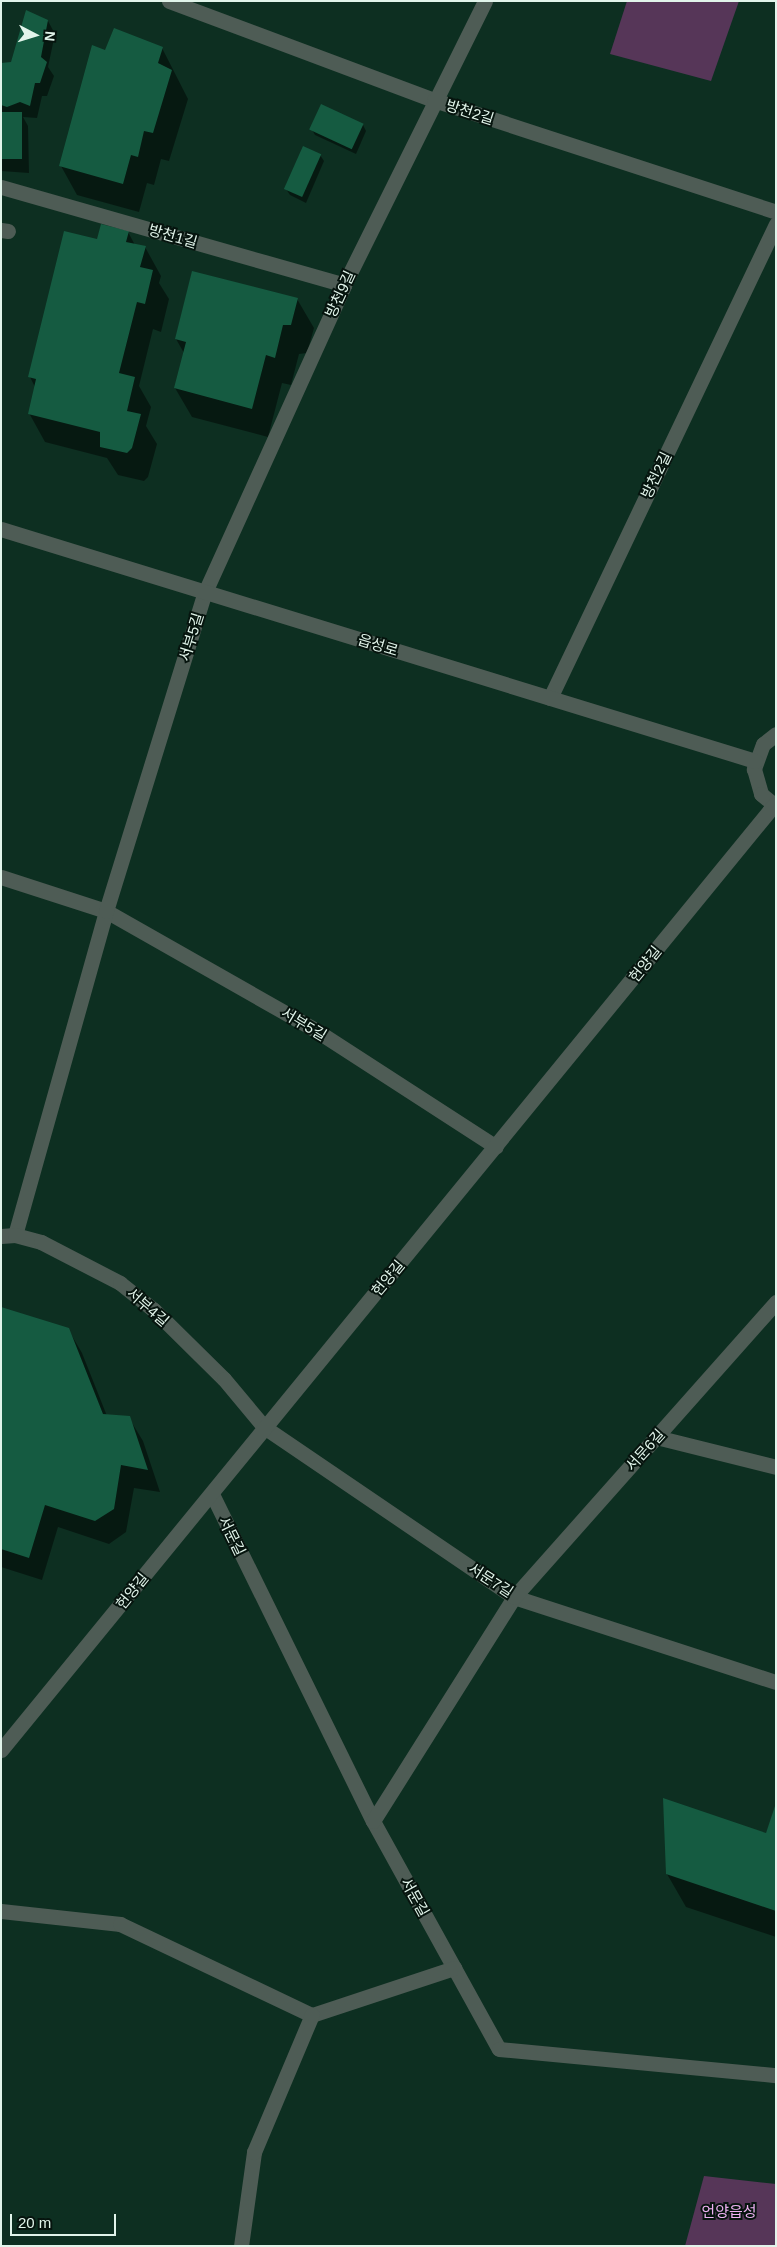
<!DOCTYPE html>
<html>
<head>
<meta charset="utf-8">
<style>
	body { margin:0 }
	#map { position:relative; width:777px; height:2247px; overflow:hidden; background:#0d2f21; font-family:Helvetica,"Noto Sans KR",sans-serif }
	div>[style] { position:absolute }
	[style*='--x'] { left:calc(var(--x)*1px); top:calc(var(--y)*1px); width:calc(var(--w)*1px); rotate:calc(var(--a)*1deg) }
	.green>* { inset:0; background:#563658 }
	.shadow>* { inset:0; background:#0007 }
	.building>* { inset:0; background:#155b41; transform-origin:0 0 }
	.service>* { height:15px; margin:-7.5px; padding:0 7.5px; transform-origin:7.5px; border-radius:7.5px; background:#4e5c55 }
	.minor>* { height:15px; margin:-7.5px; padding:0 7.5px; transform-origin:7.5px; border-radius:7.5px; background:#4e5c55 }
	.tertiary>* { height:15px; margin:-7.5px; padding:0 7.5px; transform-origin:7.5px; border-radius:7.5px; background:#4e5c55 }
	span { translate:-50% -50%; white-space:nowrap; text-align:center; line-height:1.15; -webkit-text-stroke:4px #06140e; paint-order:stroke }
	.street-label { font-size:15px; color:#e1f4ea }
	.park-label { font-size:15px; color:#eeb1f2 }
	.frame { position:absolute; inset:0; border:2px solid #e1f4ea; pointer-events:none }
	.north { position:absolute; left:10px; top:10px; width:50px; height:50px; -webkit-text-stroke:4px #06140e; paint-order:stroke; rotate:95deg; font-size:14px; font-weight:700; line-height:20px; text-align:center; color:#e1f4ea }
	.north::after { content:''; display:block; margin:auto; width:18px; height:22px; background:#e1f4ea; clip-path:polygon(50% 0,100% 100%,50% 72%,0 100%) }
	.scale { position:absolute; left:10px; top:2214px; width:106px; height:22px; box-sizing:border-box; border:2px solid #e1f4ea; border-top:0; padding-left:6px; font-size:15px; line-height:18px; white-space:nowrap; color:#e1f4ea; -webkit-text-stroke:4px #06140e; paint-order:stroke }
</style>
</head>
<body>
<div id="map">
	<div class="green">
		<i style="clip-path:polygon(627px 1px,739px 1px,711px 81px,610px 54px)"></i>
		<i style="clip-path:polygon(704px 2176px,776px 2184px,776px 2246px,685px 2246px)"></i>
	</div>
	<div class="shadow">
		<i style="clip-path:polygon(48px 21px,55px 34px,48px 67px,54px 76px,47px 96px,42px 96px,37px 118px,23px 117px,28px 126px,29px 173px,1px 171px,1px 64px,11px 64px)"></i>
		<i style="clip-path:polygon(162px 48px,188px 99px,169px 161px,161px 159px,154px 185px,147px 183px,139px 212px,77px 195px,61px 166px,106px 52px)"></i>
		<i style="clip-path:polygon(363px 125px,366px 131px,356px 154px,315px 135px,311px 128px)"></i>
		<i style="clip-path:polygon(320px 155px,324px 161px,306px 203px,290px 195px,286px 189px)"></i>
		<i style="clip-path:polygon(128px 232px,135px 245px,145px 247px,161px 276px,159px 283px,169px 299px,161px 332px,153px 329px,139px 386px,151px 407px,146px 426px,157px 444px,148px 477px,144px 481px,118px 475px,107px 458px,45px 442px,29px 413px,35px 387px,30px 377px,98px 241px)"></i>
		<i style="clip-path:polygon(297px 299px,314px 328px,307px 353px,299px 354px,291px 385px,282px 383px,268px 437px,192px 417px,175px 388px,184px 353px,176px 339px)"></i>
		<i style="clip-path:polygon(1px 1309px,68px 1329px,82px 1353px,107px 1416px,129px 1418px,143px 1441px,160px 1492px,134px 1488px,126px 1532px,109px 1544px,58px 1527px,42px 1580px,1px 1567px)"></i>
		<i style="clip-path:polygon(776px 1806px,776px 1937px,686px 1907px,667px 1874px,766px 1834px)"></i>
	</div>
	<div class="building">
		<i style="clip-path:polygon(26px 10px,48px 20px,41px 57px,47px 62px,40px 83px,35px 83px,30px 106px,20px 102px,7px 107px,1px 105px,1px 63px,11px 62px)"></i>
		<i style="clip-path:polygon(114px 28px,163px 47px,158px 63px,172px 70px,153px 133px,144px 131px,138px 157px,131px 155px,123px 184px,59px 166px,92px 45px,105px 50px)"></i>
		<i style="left:321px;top:104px;width:47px;height:28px;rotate:25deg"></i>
		<i style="left:1px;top:112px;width:21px;height:47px"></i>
		<i style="left:303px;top:146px;width:20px;height:47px;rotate:24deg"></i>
		<i style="clip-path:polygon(101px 224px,129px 231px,126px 242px,146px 246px,140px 267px,153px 270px,145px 304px,137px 302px,119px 373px,135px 377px,127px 411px,141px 414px,132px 448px,127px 453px,100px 447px,100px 432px,28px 414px,36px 379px,28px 377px,64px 231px,97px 239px)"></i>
		<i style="clip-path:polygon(192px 271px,298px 298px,291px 325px,283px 325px,275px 358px,266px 355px,252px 409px,174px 388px,186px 342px,175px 339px)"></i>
		<i style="clip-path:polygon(1px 1307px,69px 1328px,103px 1414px,130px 1416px,148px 1470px,121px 1465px,114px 1509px,95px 1521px,45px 1505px,29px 1558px,1px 1549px)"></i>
		<i style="clip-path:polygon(663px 1798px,766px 1833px,776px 1803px,776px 1911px,666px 1874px)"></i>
	</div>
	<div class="service">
		<i style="--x:169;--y:1;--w:283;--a:20.5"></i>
		<i style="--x:434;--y:100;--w:360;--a:18.1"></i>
		<i style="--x:1;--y:187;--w:357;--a:15.9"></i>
		<i style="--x:1;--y:230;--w:7;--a:8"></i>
		<i style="--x:550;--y:698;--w:525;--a:-64.51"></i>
		<i style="--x:1;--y:877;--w:110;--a:17.9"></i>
		<i style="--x:106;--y:911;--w:243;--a:29.6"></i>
		<i style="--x:317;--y:1031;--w:213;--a:32.9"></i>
		<i style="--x:264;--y:1427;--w:302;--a:34.2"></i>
		<i style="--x:514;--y:1597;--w:275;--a:18"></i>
		<i style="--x:212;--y:1494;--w:364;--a:63.8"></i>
		<i style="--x:373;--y:1821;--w:260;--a:61.1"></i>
		<i style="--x:499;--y:2049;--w:278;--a:5.4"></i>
		<i style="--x:373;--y:1821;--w:265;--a:-57.8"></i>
		<i style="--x:514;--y:1597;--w:395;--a:-48.4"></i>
		<i style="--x:1;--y:1911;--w:120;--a:6.2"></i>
		<i style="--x:120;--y:1924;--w:212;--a:25.4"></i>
		<i style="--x:312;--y:2015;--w:150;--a:-18.3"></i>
		<i style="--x:241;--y:2246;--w:95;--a:-82.1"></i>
		<i style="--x:254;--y:2152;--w:149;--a:-67.1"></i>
	</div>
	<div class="minor">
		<i style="--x:776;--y:734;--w:16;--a:142"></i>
		<i style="--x:763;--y:744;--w:27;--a:110"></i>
		<i style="--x:754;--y:769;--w:26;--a:74"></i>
		<i style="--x:761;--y:794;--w:19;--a:39"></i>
		<i style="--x:15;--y:1235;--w:337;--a:-74.3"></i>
		<i style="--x:106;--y:911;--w:334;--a:-72.8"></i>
		<i style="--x:205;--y:592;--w:337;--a:-65.6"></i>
		<i style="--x:344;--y:285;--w:317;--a:-63.6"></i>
		<i style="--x:1;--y:1236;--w:14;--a:-4"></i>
		<i style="--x:15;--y:1235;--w:27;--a:15"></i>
		<i style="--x:41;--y:1242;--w:89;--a:27.4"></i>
		<i style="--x:120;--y:1283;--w:43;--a:38.5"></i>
		<i style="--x:154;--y:1310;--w:98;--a:44.6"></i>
		<i style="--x:224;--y:1379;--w:62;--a:50.2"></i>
		<i style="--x:656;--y:1437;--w:124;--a:14"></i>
		<i style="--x:1;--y:1750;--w:1221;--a:-50.72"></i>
	</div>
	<div class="tertiary">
		<i style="--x:1;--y:529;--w:789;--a:17.1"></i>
	</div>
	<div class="street-label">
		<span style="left:470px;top:112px;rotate:18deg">방천2길</span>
		<span style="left:173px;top:236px;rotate:16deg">방천1길</span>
		<span style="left:340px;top:294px;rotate:-65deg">방천9길</span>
		<span style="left:656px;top:475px;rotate:-64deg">방천2길</span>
		<span style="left:191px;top:637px;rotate:-73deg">서부5길</span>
		<span style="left:378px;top:645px;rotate:17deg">읍성로</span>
		<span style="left:645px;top:964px;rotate:-51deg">헌양길</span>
		<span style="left:304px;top:1024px;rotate:31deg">서부5길</span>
		<span style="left:388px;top:1278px;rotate:-50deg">헌양길</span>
		<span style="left:148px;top:1307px;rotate:41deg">서부4길</span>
		<span style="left:645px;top:1450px;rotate:-48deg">서문6길</span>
		<span style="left:232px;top:1536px;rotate:64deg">서문길</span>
		<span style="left:491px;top:1580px;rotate:33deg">서문7길</span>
		<span style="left:132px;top:1591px;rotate:-51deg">헌양길</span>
		<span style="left:415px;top:1897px;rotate:61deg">서문길</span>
	</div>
	<div class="park-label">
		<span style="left:729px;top:2212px">언양읍성</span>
	</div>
	<div class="frame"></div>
	<div class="north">N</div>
	<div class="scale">20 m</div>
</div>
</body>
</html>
